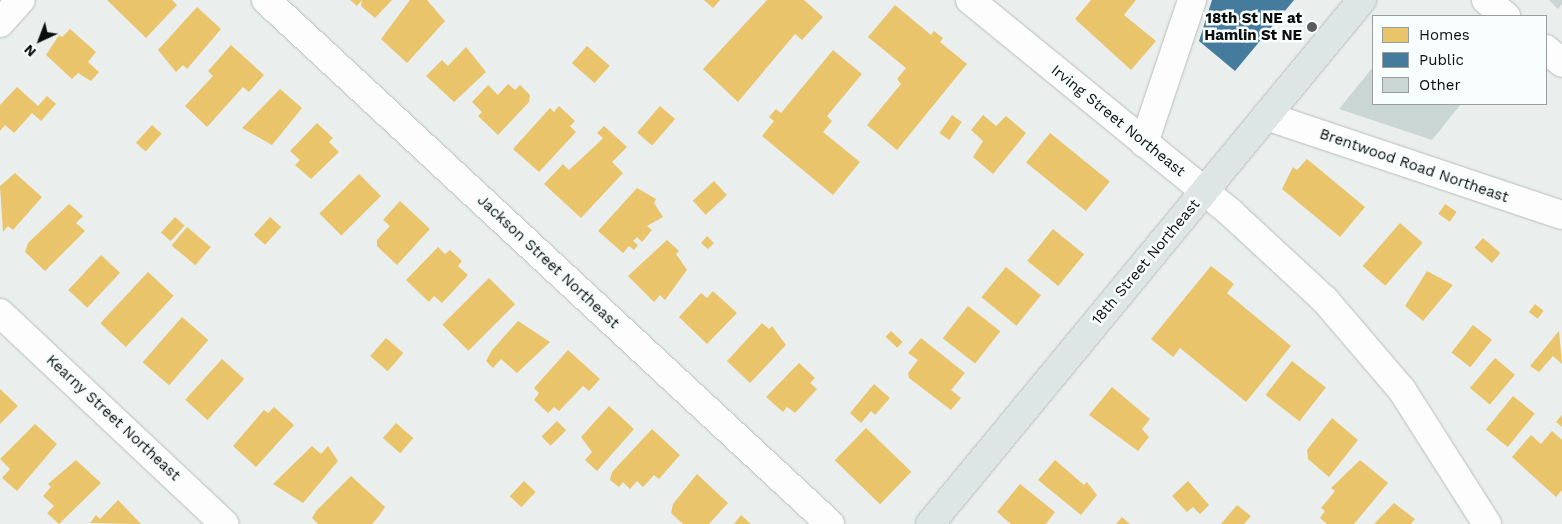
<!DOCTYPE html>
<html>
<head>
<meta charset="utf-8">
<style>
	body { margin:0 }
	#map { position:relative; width:1562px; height:524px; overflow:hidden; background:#eaefee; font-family:"Work Sans",sans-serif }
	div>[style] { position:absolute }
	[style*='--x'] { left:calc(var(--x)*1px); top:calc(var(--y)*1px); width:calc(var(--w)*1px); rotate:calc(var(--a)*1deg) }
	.homes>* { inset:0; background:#e9c46a; transform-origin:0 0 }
	.public>* { inset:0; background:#457b9d }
	.building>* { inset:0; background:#c9d6d4 }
	.roads { filter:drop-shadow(0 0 1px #b8bcbb) drop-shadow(0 0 1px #b8bcbb) }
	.minor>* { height:28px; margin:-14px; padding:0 14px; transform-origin:14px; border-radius:14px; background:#fcfdfc }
	.major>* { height:28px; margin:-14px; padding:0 14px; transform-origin:14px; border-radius:14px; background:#dde6e5 }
	.dots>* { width:14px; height:14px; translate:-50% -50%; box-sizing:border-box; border:2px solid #f7fefd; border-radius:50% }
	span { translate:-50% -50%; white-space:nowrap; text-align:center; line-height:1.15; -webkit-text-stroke:5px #f7fefd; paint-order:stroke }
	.poi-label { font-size:15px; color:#0c0e0e; font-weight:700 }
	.right { translate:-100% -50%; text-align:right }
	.street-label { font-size:15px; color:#0c0e0e }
	.legend { position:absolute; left:1372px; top:15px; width:175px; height:90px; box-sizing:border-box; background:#f7fefd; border:1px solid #999e9d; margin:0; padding:6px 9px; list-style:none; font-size:15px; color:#0c0e0e }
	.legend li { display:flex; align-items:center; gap:10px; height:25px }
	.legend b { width:25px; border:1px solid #999e9d }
	.north { position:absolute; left:15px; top:15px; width:50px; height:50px; -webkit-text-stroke:4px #f7fefd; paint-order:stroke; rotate:223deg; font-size:14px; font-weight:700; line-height:20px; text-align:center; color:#0c0e0e }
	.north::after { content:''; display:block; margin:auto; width:18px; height:22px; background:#0c0e0e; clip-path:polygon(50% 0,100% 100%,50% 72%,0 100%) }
</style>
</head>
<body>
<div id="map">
	<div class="homes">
		<i style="clip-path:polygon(107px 0,172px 0,177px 5px,146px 38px)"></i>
		<i style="clip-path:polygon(350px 0,392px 0,375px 18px,361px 6px,362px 0,357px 6px)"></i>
		<i style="clip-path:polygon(410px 0,427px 0,445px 21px,407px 63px,381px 39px)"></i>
		<i style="clip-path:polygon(704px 0,720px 0,713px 8px)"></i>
		<i style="clip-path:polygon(767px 0,804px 0,823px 17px,802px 40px,795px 34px,738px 102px,703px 69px)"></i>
		<i style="clip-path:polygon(1091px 0,1136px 0,1124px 15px,1156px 41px,1131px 70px,1075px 19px)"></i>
		<i style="clip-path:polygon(895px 5px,931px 35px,934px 31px,943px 38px,940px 42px,967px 64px,897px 150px,867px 125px,901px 84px,897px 79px,906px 68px,868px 37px)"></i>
		<i style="clip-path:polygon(197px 7px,221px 29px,187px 69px,183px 65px,176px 72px,158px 50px)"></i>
		<i style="clip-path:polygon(70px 29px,96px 52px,88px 62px,99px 72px,91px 81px,78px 73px,72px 79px,46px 55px,59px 35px,62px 37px)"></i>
		<i style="clip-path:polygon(231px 45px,264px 75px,249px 92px,243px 87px,207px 127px,185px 106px,213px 76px,208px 71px)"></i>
		<i style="left:587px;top:46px;width:30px;height:23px;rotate:41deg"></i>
		<i style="clip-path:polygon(466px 47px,486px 72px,454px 102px,426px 76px,442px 60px,448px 66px)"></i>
		<i style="clip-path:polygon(833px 50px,862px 74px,827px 116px,832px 121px,823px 132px,860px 162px,833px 195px,762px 136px,774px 121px,769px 117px,776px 109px,781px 113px)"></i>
		<i style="clip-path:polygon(508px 84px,515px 90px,520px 85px,530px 95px,529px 102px,498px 135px,478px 116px,482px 112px,472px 102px,488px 85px,498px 95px)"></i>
		<i style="clip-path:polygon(17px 87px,38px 106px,47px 96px,56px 104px,41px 121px,32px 113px,14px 133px,5px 125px,0 131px,0 105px)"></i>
		<i style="clip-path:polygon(280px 89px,302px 108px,272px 145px,242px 128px)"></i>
		<i style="clip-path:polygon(559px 106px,575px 121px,570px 126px,576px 132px,539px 172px,513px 149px,550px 108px,554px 112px)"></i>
		<i style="left:660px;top:106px;width:20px;height:35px;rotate:41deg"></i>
		<i style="left:952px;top:115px;width:12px;height:22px;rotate:35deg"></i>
		<i style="clip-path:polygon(983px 115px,996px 126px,1006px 116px,1026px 133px,993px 174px,973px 157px,983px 141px,971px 130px)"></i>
		<i style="clip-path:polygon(317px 123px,333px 138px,329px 142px,339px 152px,311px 179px,295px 165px,300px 160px,290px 151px)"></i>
		<i style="left:152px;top:125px;width:13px;height:24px;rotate:42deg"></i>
		<i style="clip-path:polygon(604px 126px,627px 147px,612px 162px,623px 173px,581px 218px,544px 184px,563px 164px,569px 170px,597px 144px,603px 138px,597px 133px)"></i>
		<i style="left:1050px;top:133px;width:77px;height:38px;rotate:39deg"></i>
		<i style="clip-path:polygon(1307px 159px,1365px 207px,1340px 237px,1282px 189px,1293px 167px,1297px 170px)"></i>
		<i style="clip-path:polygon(15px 173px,42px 197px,13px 230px,8px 226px,3px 232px,0 186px)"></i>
		<i style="left:359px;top:174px;width:31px;height:56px;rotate:45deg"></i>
		<i style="left:714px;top:181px;width:19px;height:29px;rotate:47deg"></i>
		<i style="clip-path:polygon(637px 188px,656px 199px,654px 203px,663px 217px,647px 226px,652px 230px,642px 242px,637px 237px,633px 241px,638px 245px,634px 250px,629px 246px,623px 253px,598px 231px)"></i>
		<i style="clip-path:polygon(400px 201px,430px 229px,397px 265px,377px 246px,377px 240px,390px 226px,383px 220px)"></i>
		<i style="clip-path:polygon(69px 204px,83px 216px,76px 223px,85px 231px,45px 271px,25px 252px,28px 243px)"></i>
		<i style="left:1445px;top:204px;width:14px;height:12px;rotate:34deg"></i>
		<i style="left:175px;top:217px;width:13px;height:21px;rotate:42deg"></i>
		<i style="left:270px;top:217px;width:15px;height:24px;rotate:42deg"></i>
		<i style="left:1400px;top:223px;width:30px;height:57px;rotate:41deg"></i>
		<i style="left:187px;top:227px;width:31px;height:24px;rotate:40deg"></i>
		<i style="left:1053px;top:229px;width:40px;height:41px;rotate:39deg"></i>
		<i style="clip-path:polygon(707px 236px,714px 243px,708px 249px,701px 243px)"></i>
		<i style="left:1483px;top:238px;width:23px;height:13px;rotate:41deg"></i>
		<i style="clip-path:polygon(667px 240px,679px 251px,676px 254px,687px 270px,665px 300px,660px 295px,654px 302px,628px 276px)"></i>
		<i style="clip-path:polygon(438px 247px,445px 254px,450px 250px,462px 261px,458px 266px,468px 275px,442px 303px,434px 296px,429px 302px,406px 280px)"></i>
		<i style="left:101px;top:255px;width:26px;height:48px;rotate:43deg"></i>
		<i style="clip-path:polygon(1211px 266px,1234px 284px,1227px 293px,1291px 346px,1246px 402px,1180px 348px,1173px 357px,1151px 339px)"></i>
		<i style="left:1006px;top:267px;width:45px;height:39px;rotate:39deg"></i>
		<i style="clip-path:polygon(1427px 271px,1453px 285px,1423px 321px,1405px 306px)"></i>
		<i style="left:148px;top:272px;width:35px;height:70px;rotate:43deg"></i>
		<i style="left:489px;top:278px;width:37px;height:66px;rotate:45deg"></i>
		<i style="clip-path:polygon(713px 291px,737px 313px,707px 344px,679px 317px,701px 293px,707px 298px)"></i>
		<i style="left:1535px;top:304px;width:11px;height:10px;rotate:38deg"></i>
		<i style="left:968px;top:306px;width:41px;height:41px;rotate:38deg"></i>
		<i style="left:182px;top:317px;width:35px;height:60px;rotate:41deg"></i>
		<i style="clip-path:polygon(518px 321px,550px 342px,517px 373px,501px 359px,493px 368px,486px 361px,492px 350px)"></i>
		<i style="clip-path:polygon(762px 323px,769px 329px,772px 326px,786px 345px,750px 383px,727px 361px)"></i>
		<i style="left:1473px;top:325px;width:24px;height:35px;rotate:38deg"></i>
		<i style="left:891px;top:331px;width:16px;height:8px;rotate:43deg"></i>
		<i style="clip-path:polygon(1559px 331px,1562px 364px,1553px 356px,1539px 372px,1530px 366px)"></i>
		<i style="left:386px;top:338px;width:23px;height:24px;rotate:41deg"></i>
		<i style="clip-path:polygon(921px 338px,965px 373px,951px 390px,961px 398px,951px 410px,909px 378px,908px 373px,918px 360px,908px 353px)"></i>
		<i style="clip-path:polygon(568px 350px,600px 379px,589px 391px,583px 386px,559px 411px,554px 407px,548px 413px,534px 400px,539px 393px,534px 388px)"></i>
		<i style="left:1495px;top:358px;width:26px;height:39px;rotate:40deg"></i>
		<i style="left:222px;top:359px;width:30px;height:55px;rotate:42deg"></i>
		<i style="left:1292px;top:361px;width:43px;height:43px;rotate:38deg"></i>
		<i style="clip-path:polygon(799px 363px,815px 378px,810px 383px,817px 389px,795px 413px,787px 407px,783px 412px,766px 397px)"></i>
		<i style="clip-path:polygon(874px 384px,890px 398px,875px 415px,871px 411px,861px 423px,850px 413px)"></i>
		<i style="clip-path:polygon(1112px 387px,1150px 419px,1142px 429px,1149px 437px,1138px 451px,1089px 415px)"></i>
		<i style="clip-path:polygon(0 389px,18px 406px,0 424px)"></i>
		<i style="left:1513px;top:396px;width:28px;height:43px;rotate:39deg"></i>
		<i style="clip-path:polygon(609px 406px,634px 429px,597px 471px,585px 460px,592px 452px,581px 437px)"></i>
		<i style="clip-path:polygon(274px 407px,294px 425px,256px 467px,233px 446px,264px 410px,268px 413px)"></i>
		<i style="clip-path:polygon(1562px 415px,1562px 427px,1556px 422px)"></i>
		<i style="clip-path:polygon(1332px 418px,1358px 440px,1329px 477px,1308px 459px,1307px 450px)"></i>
		<i style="left:557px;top:421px;width:13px;height:22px;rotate:45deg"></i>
		<i style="left:396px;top:423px;width:23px;height:20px;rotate:41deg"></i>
		<i style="clip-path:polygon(35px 424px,57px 444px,17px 491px,2px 478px,10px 469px,0 459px)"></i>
		<i style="left:866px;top:428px;width:63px;height:45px;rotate:44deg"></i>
		<i style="clip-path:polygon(652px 429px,680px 455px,659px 479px,654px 475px,643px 487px,637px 481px,630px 489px,623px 482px,619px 487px,610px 480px,612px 472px)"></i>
		<i style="clip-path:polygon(1552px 431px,1562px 440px,1562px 490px,1556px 497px,1512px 457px,1531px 435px,1541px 444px)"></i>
		<i style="clip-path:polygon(312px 446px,321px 454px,328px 446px,338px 461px,303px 503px,273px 484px)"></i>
		<i style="clip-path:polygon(76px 460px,101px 483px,59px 524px,47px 513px,54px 506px,43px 496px,51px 487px,48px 484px)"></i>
		<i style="clip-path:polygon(1055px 460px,1084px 485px,1087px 482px,1097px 495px,1081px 515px,1038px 480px)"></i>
		<i style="clip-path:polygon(1360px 460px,1388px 483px,1354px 524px,1327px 524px,1320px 518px,1325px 511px,1321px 508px,1335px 491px,1331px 488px)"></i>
		<i style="clip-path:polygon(697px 474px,728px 503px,709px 524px,683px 524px,671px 513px,673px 504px)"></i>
		<i style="clip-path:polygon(351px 476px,385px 507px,379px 516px,372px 524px,318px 524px,312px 518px,316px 511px)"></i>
		<i style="left:524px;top:481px;width:16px;height:21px;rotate:43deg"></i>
		<i style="clip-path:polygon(1188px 481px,1209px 505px,1200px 514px,1193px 507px,1187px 512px,1172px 496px)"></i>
		<i style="clip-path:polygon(1020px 484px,1055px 512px,1046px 524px,1011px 524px,997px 512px)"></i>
		<i style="clip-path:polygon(118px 500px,141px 524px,90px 523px,96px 515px,100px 519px)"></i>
		<i style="clip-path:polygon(1394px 503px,1415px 519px,1411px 524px,1374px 524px)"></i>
		<i style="clip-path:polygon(1237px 505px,1251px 516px,1244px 524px,1221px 524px)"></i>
		<i style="clip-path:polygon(741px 515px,751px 524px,730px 524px,734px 524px)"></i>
		<i style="clip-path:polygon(1122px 517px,1130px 524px,1116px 524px)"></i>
	</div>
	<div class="public">
		<i style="clip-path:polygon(1212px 0,1294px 0,1235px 71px,1199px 41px)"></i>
	</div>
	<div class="building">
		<i style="clip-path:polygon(1549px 0,1562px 0,1562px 4px,1558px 9px)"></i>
		<i style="clip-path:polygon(1373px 67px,1373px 104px,1461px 104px,1432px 140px,1339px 109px)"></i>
	</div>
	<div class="roads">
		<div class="minor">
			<i style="--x:266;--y:0;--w:770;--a:42.89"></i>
			<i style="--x:970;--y:0;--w:338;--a:39.2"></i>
			<i style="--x:1232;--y:214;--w:127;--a:42.8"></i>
			<i style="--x:1325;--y:300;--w:118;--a:49.5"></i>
			<i style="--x:1402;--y:390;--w:159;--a:57.6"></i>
			<i style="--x:1486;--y:0;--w:26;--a:39"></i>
			<i style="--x:0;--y:23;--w:31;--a:-48"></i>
			<i style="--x:1546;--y:49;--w:21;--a:41"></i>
			<i style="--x:1266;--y:116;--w:312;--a:18.5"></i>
			<i style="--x:1144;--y:143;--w:151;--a:-71.4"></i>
			<i style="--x:0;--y:313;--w:308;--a:43.2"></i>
		</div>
		<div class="major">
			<i style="--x:930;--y:524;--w:679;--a:-50.5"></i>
		</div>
	</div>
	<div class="dots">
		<i style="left:1312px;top:27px;background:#5a5d5c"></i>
	</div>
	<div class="poi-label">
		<span class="right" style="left:1302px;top:27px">18th St NE at<br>Hamlin St NE</span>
	</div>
	<div class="street-label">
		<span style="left:1118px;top:121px;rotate:39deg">Irving Street Northeast</span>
		<span style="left:1414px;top:166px;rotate:19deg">Brentwood Road Northeast</span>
		<span style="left:548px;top:262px;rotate:43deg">Jackson Street Northeast</span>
		<span style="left:1146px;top:262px;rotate:-50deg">18th Street Northeast</span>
		<span style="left:113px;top:418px;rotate:43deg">Kearny Street Northeast</span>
	</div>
	<ul class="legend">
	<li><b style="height:14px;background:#e9c46a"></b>Homes</li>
	<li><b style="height:14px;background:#457b9d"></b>Public</li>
	<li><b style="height:14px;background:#c9d6d4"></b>Other</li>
	</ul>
	<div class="north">N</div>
</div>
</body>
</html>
